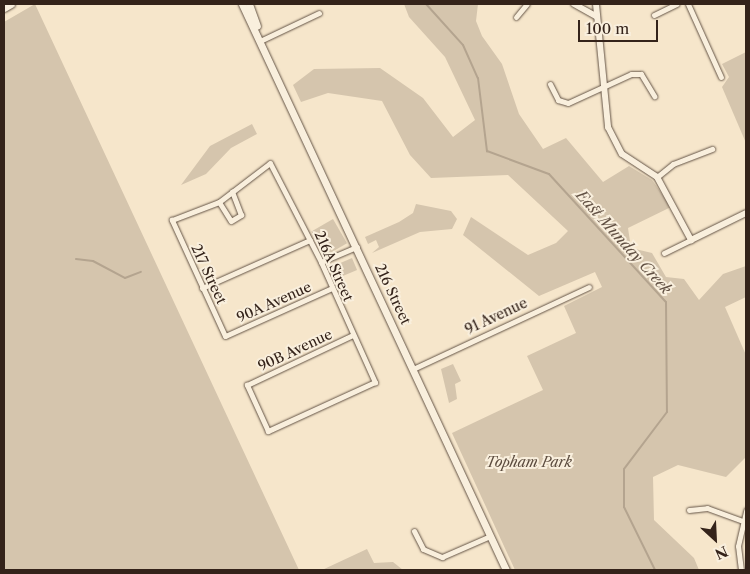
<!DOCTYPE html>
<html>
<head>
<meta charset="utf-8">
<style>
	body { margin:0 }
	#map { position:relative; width:750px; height:574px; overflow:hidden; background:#f6e6cb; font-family:"Libre Caslon Text",serif }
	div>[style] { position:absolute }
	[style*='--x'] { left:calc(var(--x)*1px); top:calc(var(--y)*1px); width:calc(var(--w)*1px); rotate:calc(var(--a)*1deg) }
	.green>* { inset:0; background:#d5c5ad; transform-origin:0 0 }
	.stream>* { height:2px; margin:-1px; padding:0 1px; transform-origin:1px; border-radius:1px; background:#b4a48f }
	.roads { filter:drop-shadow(0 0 1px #645446) drop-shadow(0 0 1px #645446) }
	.minor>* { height:5px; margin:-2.5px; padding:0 2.5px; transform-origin:2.5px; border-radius:2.5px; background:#f9efdd }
	.tertiary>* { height:6px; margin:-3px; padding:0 3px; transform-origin:3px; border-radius:3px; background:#f9efdd }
	.secondary>* { height:7px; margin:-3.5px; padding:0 3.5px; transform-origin:3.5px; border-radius:3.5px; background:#f9efdd }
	span { translate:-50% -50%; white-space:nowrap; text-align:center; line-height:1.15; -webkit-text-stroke:4px #f9efdd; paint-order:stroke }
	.street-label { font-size:14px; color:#34231a }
	.park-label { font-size:14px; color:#5c4c3f; font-style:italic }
	.water-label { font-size:15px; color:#615043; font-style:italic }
	.frame { position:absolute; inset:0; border:5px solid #34231a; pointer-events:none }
	.north { position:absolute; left:690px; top:514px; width:50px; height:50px; -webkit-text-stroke:4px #f9efdd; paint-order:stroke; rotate:155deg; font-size:14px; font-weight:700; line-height:20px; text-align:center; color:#34231a }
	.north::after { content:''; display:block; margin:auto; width:18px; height:22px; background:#34231a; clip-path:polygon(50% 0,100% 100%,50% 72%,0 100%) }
	.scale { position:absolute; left:578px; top:20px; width:80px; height:22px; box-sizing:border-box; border:2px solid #34231a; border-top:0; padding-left:6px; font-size:15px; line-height:18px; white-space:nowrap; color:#34231a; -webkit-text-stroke:4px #f9efdd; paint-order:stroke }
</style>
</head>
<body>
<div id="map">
	<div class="green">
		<i style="clip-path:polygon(35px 4px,242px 448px,299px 570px,4px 570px,4px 22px)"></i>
		<i style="clip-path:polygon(404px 4px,478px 4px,476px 21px,482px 36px,502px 64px,519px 114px,543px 149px,566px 138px,603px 182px,629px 166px,652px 180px,671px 207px,628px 228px,631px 248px,652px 253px,666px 277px,684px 279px,699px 300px,723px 274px,746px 266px,746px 297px,725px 307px,746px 355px,746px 457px,726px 477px,678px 465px,653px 477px,654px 520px,694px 558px,699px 570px,515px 570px,452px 433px,543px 390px,527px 356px,576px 333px,564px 306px,602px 287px,595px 272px,539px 296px,463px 235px,471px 217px,528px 255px,556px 243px,568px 231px,508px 175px,431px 178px,410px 155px,382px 101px,328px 93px,301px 102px,293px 85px,314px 69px,380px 68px,423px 98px,453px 137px,475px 120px,445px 57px,409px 17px)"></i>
		<i style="clip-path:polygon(746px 52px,746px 143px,722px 87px,729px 77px,722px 64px)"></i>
		<i style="clip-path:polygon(252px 124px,257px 134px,231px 148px,206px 174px,181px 185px,210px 146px)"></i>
		<i style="clip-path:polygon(416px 204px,451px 211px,457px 219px,452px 229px,420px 232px,372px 253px,379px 247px,376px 240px,368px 244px,365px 237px,399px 222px,413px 213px)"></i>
		<i style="left:333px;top:219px;width:28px;height:25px;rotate:60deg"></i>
		<i style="left:352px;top:258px;width:13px;height:24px;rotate:67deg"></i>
		<i style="clip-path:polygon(453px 364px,461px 381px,455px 384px,457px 399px,449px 403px,441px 369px)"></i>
		<i style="clip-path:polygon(367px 549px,374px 563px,393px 562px,403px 570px,322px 570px)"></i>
	</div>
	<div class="stream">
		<i style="--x:426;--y:4;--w:55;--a:47.9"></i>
		<i style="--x:463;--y:45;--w:36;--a:66"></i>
		<i style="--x:478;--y:78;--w:74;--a:83"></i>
		<i style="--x:487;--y:151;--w:66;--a:20.4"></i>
		<i style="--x:549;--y:174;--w:173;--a:47.6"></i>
		<i style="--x:666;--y:302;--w:110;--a:89.5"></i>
		<i style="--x:667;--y:412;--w:71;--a:127"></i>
		<i style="--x:624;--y:469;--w:38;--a:90"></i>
		<i style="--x:624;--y:507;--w:70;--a:63.8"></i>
		<i style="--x:76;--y:259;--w:17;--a:7"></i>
		<i style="--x:93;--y:261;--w:36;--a:28"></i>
		<i style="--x:125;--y:278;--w:17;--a:-21"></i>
	</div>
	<div class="roads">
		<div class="minor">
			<i style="--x:688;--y:4;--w:80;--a:65.7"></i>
			<i style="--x:654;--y:15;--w:25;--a:-26"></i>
			<i style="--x:516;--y:17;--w:17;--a:-50"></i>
			<i style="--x:262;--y:40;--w:63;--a:-25.3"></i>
			<i style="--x:550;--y:84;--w:18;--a:63"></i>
			<i style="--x:558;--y:100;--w:10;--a:17"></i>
			<i style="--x:568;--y:103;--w:69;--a:-24.7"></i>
			<i style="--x:631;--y:74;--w:10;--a:0"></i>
			<i style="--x:641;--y:74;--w:26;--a:59"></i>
			<i style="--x:657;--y:177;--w:21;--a:-39"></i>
			<i style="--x:673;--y:164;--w:42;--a:-21"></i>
			<i style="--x:219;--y:202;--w:22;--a:58"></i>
			<i style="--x:231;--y:221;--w:12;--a:-31"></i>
			<i style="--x:241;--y:215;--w:25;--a:-111"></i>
			<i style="--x:664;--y:253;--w:30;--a:-26"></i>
			<i style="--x:321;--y:262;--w:39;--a:-23"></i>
			<i style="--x:202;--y:288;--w:118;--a:-24"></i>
			<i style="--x:332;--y:288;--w:117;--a:155.8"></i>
			<i style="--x:225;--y:336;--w:128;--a:-114.6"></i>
			<i style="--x:172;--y:220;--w:50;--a:-21"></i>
			<i style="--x:219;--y:202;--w:64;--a:-37.4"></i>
			<i style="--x:270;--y:163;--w:111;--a:62.7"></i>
			<i style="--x:321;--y:262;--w:132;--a:65.8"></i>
			<i style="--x:375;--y:382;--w:118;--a:155.4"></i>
			<i style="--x:268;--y:431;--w:51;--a:-114.5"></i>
			<i style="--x:247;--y:385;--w:117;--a:-25.3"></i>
			<i style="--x:413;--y:369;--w:194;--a:-25"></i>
			<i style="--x:689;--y:510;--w:18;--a:-6"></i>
			<i style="--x:707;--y:508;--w:38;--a:20"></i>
			<i style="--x:414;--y:531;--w:20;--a:63"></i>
			<i style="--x:423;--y:549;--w:21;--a:23"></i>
			<i style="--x:442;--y:557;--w:52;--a:-23.6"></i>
			<i style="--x:741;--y:570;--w:24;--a:-97"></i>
			<i style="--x:738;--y:546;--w:37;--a:-77"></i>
		</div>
		<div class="tertiary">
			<i style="--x:574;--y:4;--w:25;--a:29"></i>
			<i style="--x:596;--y:4;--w:124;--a:84.4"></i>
			<i style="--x:608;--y:127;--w:30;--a:63"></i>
			<i style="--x:622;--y:154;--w:42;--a:33.3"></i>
			<i style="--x:657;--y:177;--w:72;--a:61.6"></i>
			<i style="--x:691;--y:240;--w:61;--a:-26.1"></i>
		</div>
		<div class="secondary">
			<i style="--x:242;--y:4;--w:625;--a:64.99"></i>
			<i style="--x:249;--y:4;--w:23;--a:70"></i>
			<i style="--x:4;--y:8;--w:8;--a:-30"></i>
		</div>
	</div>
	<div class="street-label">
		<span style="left:334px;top:266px;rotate:66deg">216A Street</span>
		<span style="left:209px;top:274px;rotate:65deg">217 Street</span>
		<span style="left:393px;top:294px;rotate:65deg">216 Street</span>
		<span style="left:274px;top:302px;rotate:-24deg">90A Avenue</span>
		<span style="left:496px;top:316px;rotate:-25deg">91 Avenue</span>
		<span style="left:295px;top:350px;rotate:-25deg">90B Avenue</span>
	</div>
	<div class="park-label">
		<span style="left:529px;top:462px">Topham Park</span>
	</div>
	<div class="water-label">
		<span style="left:624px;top:242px;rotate:48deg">East Munday Creek</span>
	</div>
	<div class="frame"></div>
	<div class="north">N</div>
	<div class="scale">100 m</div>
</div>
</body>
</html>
